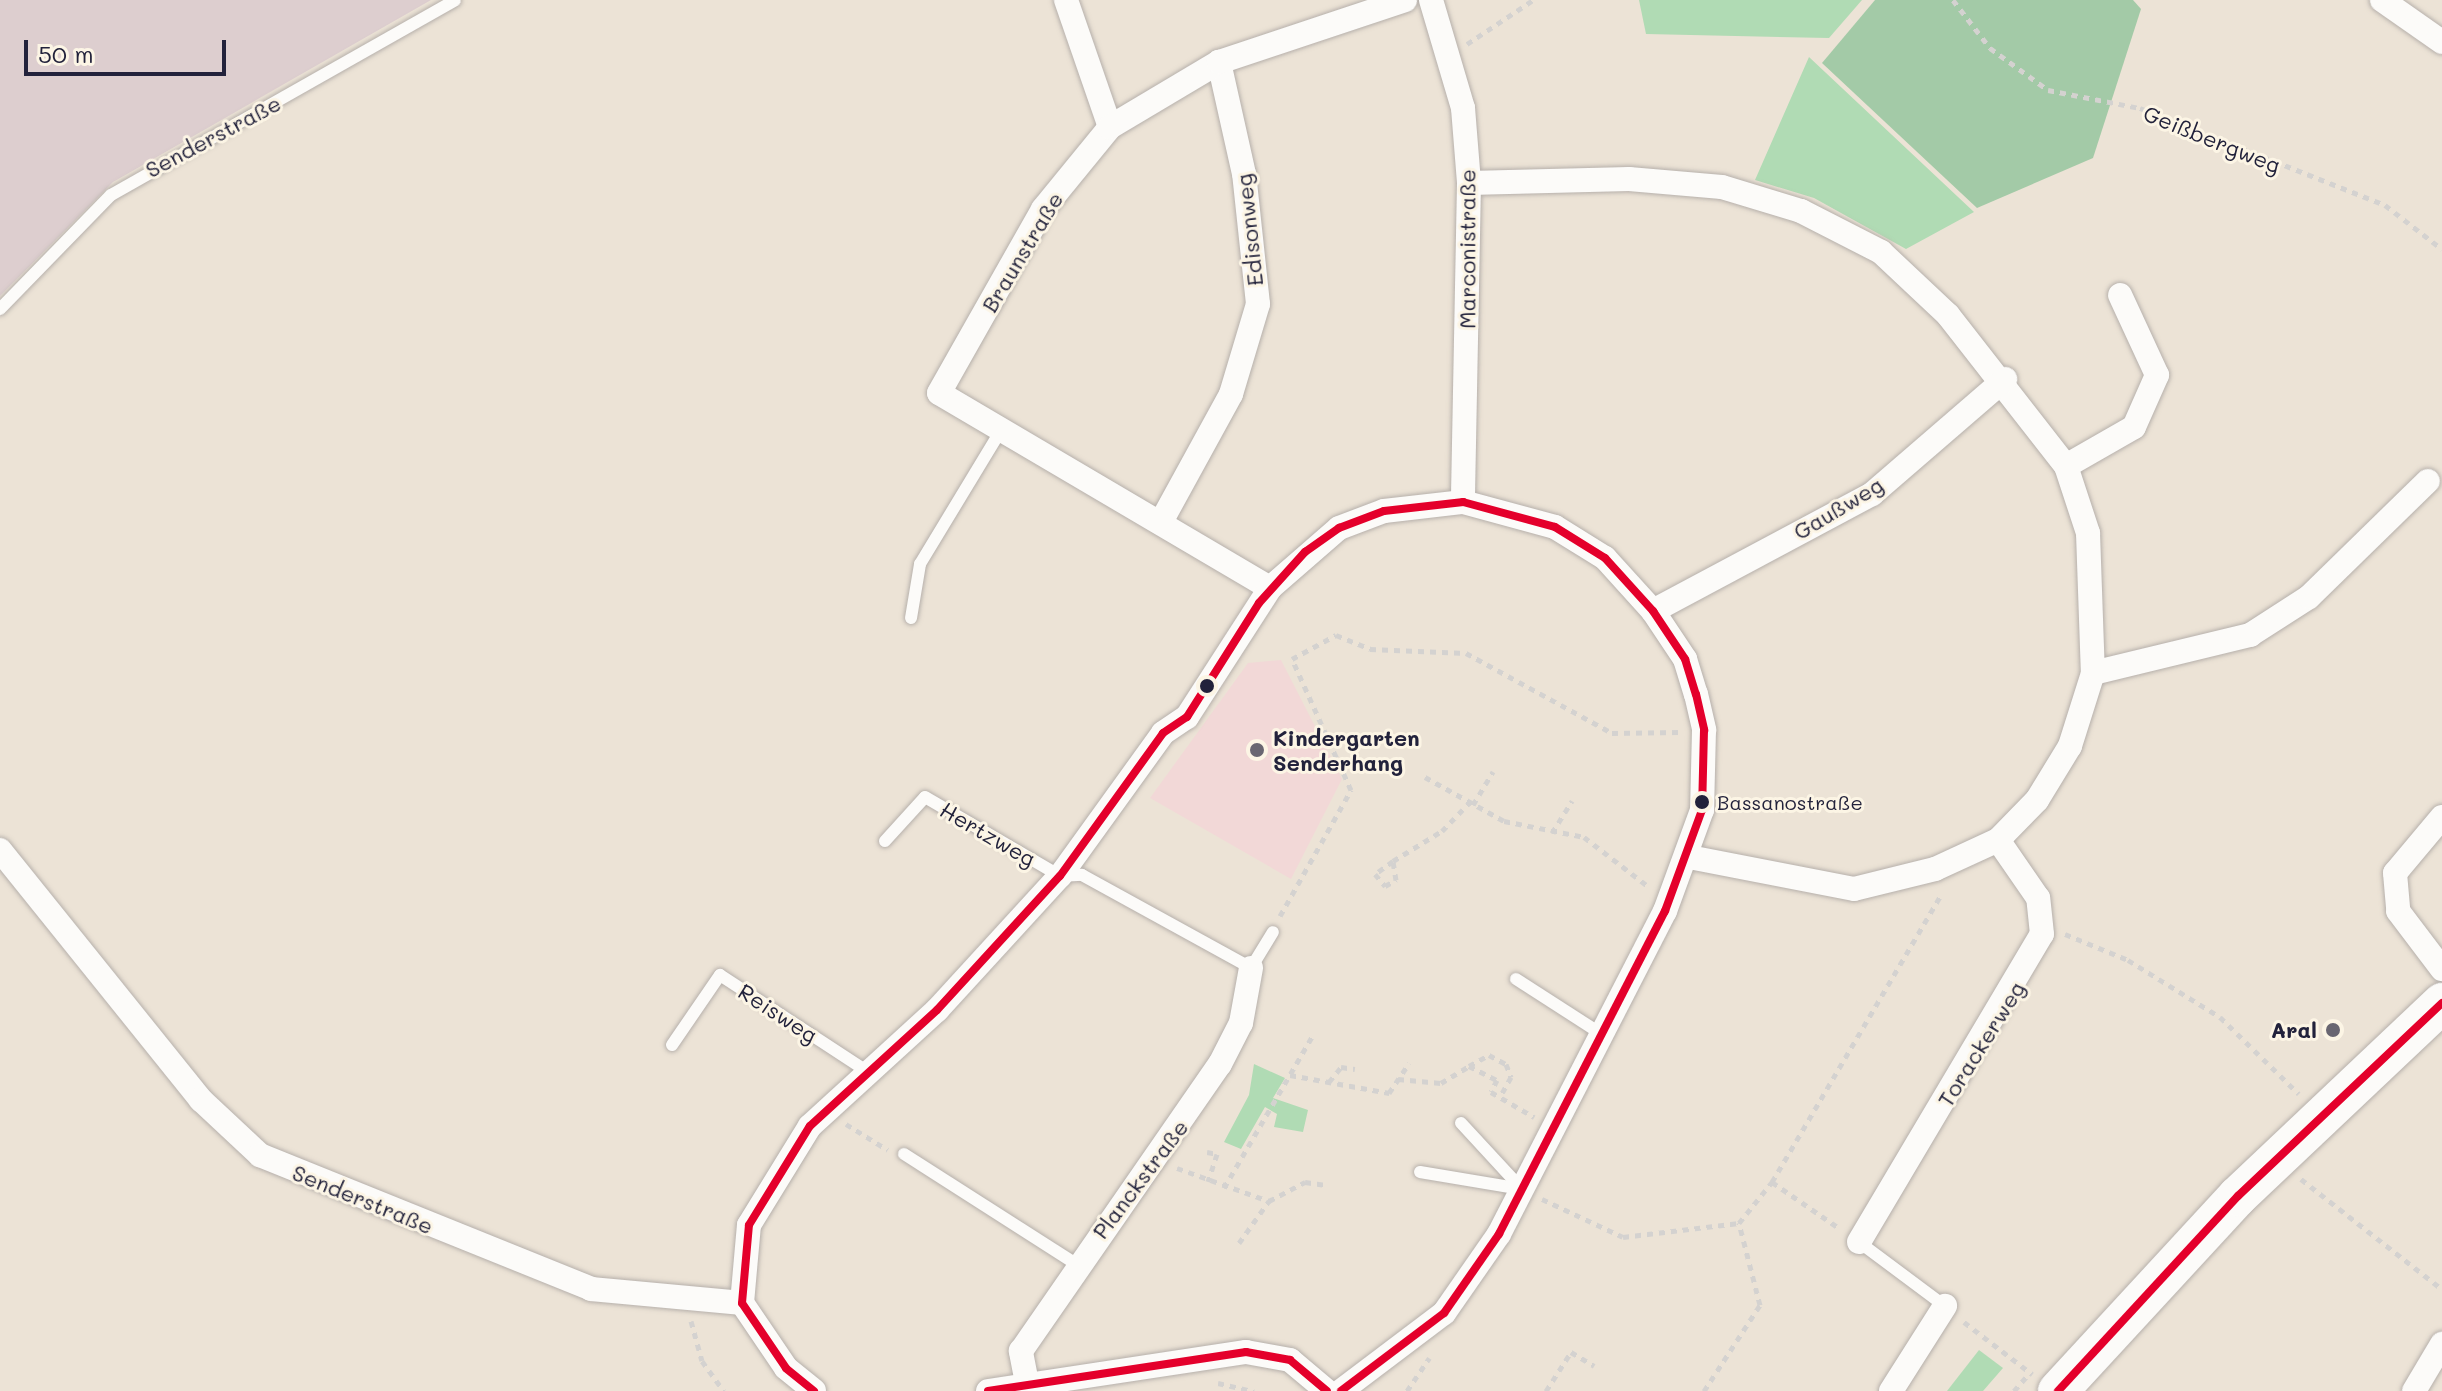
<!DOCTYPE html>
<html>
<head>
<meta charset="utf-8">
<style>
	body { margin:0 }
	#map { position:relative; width:2442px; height:1391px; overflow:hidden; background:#ece3d6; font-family:Mali,sans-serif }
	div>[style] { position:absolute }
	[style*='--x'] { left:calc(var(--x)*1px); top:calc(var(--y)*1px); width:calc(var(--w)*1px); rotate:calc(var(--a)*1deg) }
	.built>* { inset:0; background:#f2d8d7 }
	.industrial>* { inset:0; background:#ddcecf }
	.green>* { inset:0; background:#b0dbb4 }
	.forest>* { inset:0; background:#a3caa7 }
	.path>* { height:5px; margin-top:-2.5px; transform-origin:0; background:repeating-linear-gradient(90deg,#d4d2d0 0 6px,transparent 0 12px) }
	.roads { filter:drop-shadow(0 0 2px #b6b0ab) drop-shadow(0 0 2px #b6b0ab) }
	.service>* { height:12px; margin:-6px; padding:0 6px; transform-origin:6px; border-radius:6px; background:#fcfbf9 }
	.minor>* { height:24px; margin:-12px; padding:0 12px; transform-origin:12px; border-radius:12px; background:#fcfbf9 }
	.primary>* { height:40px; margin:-20px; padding:0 20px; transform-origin:20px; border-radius:20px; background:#fcfbf9 }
	.bus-1>* { height:8px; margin:-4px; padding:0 4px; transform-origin:4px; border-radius:4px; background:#e4002b }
	.dots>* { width:22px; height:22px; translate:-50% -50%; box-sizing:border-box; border:4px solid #fcf5e5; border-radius:50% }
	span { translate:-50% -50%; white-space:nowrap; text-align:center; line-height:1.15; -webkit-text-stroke:6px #fcf5e5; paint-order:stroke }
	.bus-label { font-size:20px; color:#22223b }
	.left { translate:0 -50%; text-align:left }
	.street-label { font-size:22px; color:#22223b }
	.poi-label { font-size:22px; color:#22223b; font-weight:700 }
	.right { translate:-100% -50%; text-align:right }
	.scale { position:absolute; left:24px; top:40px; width:202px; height:36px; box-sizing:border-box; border:4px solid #22223b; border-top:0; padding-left:10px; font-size:24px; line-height:28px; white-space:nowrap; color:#22223b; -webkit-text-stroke:6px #fcf5e5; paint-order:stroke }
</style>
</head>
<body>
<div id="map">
	<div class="built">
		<i style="clip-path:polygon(1281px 660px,1342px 779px,1291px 879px,1150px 798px,1248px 663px)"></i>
	</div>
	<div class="industrial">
		<i style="clip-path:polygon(0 0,431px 0,113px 182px,0 296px)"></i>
	</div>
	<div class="green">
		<i style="clip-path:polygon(1639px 0,1862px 0,1829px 38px,1646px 34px)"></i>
		<i style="clip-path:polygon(1809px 57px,1974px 212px,1906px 249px,1814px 198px,1755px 180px)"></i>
		<i style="clip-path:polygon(1254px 1064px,1285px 1078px,1273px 1098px,1308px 1110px,1303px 1132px,1274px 1127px,1277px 1114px,1265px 1107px,1241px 1149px,1224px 1142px,1249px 1095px)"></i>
		<i style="clip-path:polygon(1979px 1350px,2003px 1368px,1983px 1391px,1947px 1391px)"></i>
	</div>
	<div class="forest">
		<i style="clip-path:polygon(1875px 0,2133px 0,2141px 9px,2093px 158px,1977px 208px,1822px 63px)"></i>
	</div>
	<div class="path">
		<i style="--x:1953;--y:0;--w:61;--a:52.4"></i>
		<i style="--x:1990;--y:48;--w:72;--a:35.9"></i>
		<i style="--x:2048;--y:90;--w:94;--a:11.1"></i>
		<i style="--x:2140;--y:108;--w:264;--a:21.6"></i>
		<i style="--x:2385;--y:205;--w:72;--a:37.7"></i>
		<i style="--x:1467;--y:44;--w:79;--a:-33.7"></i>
		<i style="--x:1425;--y:777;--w:90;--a:29.1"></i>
		<i style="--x:1504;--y:821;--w:82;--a:11.3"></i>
		<i style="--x:1584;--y:837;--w:82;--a:37.6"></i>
		<i style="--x:1473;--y:805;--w:39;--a:-59"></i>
		<i style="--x:1552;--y:833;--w:38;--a:-58"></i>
		<i style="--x:1393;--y:861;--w:22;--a:144"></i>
		<i style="--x:1375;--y:874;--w:16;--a:50"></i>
		<i style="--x:1385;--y:886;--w:13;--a:-29"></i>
		<i style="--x:1396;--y:880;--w:19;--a:-99"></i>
		<i style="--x:1393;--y:861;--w:57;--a:-31.5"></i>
		<i style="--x:1442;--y:831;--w:39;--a:-46"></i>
		<i style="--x:1280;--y:916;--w:145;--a:-60.6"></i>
		<i style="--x:1351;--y:790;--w:144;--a:-114.2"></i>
		<i style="--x:1292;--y:659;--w:50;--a:-28.6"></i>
		<i style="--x:1336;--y:635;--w:37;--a:22"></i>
		<i style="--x:1370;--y:649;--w:96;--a:2.4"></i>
		<i style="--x:1466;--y:653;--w:166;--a:28.7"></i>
		<i style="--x:1612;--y:733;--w:68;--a:-0.8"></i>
		<i style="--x:2065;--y:934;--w:68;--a:22.4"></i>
		<i style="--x:2128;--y:960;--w:108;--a:31.8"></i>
		<i style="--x:2220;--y:1017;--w:110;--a:44.3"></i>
		<i style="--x:1469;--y:1066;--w:23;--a:-29"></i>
		<i style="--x:1489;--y:1055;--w:19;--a:28"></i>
		<i style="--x:1506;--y:1064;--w:14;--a:69"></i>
		<i style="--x:1511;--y:1077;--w:23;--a:119"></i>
		<i style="--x:1290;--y:1075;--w:101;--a:10.3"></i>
		<i style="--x:1389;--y:1093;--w:36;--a:-56"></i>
		<i style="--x:1398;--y:1079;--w:43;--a:5.3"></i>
		<i style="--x:1441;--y:1083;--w:33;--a:-31"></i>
		<i style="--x:1469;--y:1066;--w:31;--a:27"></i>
		<i style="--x:1497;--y:1080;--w:13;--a:117"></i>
		<i style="--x:1491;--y:1092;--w:50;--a:30.2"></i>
		<i style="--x:1329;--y:1082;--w:19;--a:-51"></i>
		<i style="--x:1341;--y:1067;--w:14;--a:8"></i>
		<i style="--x:846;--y:1124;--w:49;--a:31.8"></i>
		<i style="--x:1207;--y:1152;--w:10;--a:11"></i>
		<i style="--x:1217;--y:1154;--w:29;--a:108"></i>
		<i style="--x:1177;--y:1168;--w:98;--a:19.7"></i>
		<i style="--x:1269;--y:1201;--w:41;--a:-27.8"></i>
		<i style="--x:1305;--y:1182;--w:21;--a:8"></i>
		<i style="--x:2301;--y:1179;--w:179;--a:38"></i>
		<i style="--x:1772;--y:1182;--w:335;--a:-59.5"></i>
		<i style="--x:1224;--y:1188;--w:177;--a:-59.8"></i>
		<i style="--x:1542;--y:1199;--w:89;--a:25.1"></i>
		<i style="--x:1623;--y:1237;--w:117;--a:-6.9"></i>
		<i style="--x:1239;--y:1243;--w:52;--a:-54.5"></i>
		<i style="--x:691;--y:1321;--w:41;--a:74.6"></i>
		<i style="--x:702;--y:1361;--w:37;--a:54"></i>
		<i style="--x:1964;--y:1322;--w:86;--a:37.4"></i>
		<i style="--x:1218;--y:1383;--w:37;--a:13"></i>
		<i style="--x:1407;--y:1391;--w:40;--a:-56"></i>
		<i style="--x:1546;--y:1391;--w:46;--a:-57.3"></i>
		<i style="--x:1571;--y:1352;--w:27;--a:31"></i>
		<i style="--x:1704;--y:1391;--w:103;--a:-56.9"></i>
		<i style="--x:1760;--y:1305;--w:85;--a:-104.4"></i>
		<i style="--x:1739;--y:1223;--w:53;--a:-51.2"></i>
		<i style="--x:1772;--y:1182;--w:81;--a:34.5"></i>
		<i style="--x:2014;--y:1391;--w:21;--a:-49"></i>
	</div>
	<div class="roads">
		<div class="service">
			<i style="--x:0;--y:309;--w:159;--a:-45.8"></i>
			<i style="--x:111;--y:195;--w:395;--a:-29.5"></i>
			<i style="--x:911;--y:618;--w:55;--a:-80.5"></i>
			<i style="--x:920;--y:564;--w:157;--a:-58.8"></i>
			<i style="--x:885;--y:841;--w:59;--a:-47.7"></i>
			<i style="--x:925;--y:797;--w:156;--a:30.3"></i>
			<i style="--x:1060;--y:876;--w:22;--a:-3"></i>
			<i style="--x:1082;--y:875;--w:193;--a:28.8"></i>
			<i style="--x:1251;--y:968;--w:42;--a:-58.6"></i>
			<i style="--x:1516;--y:979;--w:103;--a:32.8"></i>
			<i style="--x:672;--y:1045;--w:85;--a:-55.6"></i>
			<i style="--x:720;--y:975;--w:177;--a:33.2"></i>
			<i style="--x:1461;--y:1123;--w:90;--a:47.3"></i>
			<i style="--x:904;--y:1154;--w:204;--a:32.6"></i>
			<i style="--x:1420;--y:1172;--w:103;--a:9.5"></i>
			<i style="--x:1859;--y:1242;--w:107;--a:36.7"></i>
		</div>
		<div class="minor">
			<i style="--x:1066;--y:0;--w:134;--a:70.9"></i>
			<i style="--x:1431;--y:0;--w:113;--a:73.5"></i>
			<i style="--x:1463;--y:108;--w:75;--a:85.4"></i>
			<i style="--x:1469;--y:183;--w:319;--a:91.1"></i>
			<i style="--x:2382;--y:0;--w:73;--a:35"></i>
			<i style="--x:1469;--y:183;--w:160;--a:-1.4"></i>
			<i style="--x:1629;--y:179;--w:93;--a:4.9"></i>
			<i style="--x:1722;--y:187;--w:83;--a:16.9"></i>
			<i style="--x:1801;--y:211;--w:90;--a:27.1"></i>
			<i style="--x:1881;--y:252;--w:92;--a:43.2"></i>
			<i style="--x:1948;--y:315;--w:192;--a:52"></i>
			<i style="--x:2066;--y:466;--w:71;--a:71.8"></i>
			<i style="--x:2088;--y:533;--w:140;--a:88"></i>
			<i style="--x:2093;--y:673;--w:77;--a:107.5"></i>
			<i style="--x:2070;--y:746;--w:63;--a:121.4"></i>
			<i style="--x:2037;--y:800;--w:56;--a:134.3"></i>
			<i style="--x:1998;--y:840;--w:69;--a:155.3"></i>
			<i style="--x:1935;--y:869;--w:83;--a:166.1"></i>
			<i style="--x:1854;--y:889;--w:168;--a:-169"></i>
			<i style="--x:2066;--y:466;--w:78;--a:-29.8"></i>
			<i style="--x:2134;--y:427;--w:57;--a:-66.1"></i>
			<i style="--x:2157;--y:375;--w:88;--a:-114.8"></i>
			<i style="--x:1161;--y:522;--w:146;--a:-61.3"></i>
			<i style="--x:1231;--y:394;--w:94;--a:-73.3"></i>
			<i style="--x:1258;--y:304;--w:131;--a:-96.1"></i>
			<i style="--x:1244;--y:174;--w:115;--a:-102.6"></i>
			<i style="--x:1270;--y:588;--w:384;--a:-149.5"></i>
			<i style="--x:939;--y:393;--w:211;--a:-60.5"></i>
			<i style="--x:1043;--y:209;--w:106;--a:-50.7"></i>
			<i style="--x:1110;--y:127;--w:127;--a:-30.8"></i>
			<i style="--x:1219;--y:62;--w:196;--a:-18.4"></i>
			<i style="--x:1653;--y:611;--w:248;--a:-28.1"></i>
			<i style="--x:1872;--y:494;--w:176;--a:-40.8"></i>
			<i style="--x:2093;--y:673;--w:162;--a:-13.6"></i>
			<i style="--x:2250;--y:635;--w:70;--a:-32.8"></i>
			<i style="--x:2309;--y:597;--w:166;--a:-44.3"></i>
			<i style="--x:2442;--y:817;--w:73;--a:130"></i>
			<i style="--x:2395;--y:873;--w:38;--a:85"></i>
			<i style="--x:2398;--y:911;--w:73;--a:52.8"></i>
			<i style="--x:0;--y:850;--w:321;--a:51.2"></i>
			<i style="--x:201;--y:1100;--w:81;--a:43"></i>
			<i style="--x:260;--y:1155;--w:357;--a:22"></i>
			<i style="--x:591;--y:1289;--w:152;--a:5.3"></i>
			<i style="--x:742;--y:1303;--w:78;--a:55.9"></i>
			<i style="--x:786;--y:1368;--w:36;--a:39"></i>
			<i style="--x:1859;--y:1242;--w:358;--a:-59.3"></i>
			<i style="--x:2042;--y:934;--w:36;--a:-96"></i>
			<i style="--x:2038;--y:898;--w:70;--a:-124.6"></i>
			<i style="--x:742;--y:1303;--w:78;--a:-84.9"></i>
			<i style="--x:749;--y:1225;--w:116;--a:-58.4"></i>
			<i style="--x:810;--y:1126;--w:172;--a:-42.4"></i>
			<i style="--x:937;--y:1010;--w:182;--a:-47.5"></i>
			<i style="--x:1060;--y:876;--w:176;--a:-54.2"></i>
			<i style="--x:1163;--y:733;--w:29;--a:-34"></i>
			<i style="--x:1187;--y:717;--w:153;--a:-57.2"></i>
			<i style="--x:1270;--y:588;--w:91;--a:-41"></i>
			<i style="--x:1339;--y:528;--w:48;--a:-20.7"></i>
			<i style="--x:1384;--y:511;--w:80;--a:-6.5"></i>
			<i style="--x:1463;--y:502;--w:95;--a:15.2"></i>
			<i style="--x:1555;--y:527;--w:59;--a:31.8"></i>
			<i style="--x:1605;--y:558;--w:72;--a:47.8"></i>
			<i style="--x:1653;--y:611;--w:58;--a:56.3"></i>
			<i style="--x:1685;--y:659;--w:37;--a:73"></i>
			<i style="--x:1696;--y:694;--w:37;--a:77"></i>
			<i style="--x:1704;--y:730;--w:80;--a:91.4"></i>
			<i style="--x:1702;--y:810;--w:108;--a:110.1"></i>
			<i style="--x:1665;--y:911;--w:363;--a:117.2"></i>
			<i style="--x:1499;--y:1234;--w:96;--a:124.8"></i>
			<i style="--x:1444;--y:1313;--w:129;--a:142.9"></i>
			<i style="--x:1027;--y:1383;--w:33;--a:-101"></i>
			<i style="--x:1021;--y:1351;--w:349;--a:-55.3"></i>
			<i style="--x:1220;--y:1064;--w:46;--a:-62.9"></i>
			<i style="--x:1241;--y:1023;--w:56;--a:-79.7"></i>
			<i style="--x:988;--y:1391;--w:261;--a:-8.6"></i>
			<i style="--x:1246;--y:1352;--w:45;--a:10.3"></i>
			<i style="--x:1290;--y:1360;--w:48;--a:40"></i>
			<i style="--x:1891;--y:1391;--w:101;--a:-57.6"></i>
			<i style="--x:2414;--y:1391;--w:55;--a:-59.2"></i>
		</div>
		<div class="primary">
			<i style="--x:2058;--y:1391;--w:265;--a:-47.3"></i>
			<i style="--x:2238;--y:1196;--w:281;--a:-43.4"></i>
		</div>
	</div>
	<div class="bus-1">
		<i style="--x:814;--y:1391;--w:36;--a:-141"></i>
		<i style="--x:786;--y:1368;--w:78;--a:-124.1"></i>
		<i style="--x:742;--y:1303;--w:78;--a:-84.9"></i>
		<i style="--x:749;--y:1225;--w:116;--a:-58.4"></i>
		<i style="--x:810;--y:1126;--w:172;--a:-42.4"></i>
		<i style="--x:937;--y:1010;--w:182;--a:-47.5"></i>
		<i style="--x:1060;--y:876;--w:176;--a:-54.2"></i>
		<i style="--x:1163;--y:733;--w:29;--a:-34"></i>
		<i style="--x:1187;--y:717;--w:135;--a:-57.7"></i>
		<i style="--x:1259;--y:603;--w:69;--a:-48"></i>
		<i style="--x:1305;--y:552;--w:42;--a:-35.2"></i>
		<i style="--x:1339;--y:528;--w:48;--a:-20.7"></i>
		<i style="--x:1384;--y:511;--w:80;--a:-6.5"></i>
		<i style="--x:1463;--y:502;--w:95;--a:15.2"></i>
		<i style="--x:1555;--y:527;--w:59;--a:31.8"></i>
		<i style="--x:1605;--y:558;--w:72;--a:47.8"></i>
		<i style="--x:1653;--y:611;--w:58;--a:56.3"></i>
		<i style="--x:1685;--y:659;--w:37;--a:73"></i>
		<i style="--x:1696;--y:694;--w:37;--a:77"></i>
		<i style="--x:1704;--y:730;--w:80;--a:91.4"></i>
		<i style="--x:1702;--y:810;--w:108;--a:110.1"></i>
		<i style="--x:1665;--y:911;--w:363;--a:117.2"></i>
		<i style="--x:1499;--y:1234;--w:96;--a:124.8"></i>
		<i style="--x:1444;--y:1313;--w:129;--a:142.9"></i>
		<i style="--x:988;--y:1391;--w:261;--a:-8.6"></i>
		<i style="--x:1246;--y:1352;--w:45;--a:10.3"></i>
		<i style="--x:1290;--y:1360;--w:48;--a:40"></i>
		<i style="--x:2058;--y:1391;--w:265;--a:-47.3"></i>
		<i style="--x:2238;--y:1196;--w:281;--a:-43.4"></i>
	</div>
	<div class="dots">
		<i style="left:1207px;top:686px;background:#22223b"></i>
		<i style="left:1257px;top:750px;background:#696671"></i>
		<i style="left:1702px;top:802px;background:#22223b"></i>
		<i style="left:2333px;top:1030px;background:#696671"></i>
	</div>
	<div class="bus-label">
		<span class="left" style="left:1717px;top:802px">Bassanostraße</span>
	</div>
	<div class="street-label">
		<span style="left:213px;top:136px;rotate:-28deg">Senderstraße</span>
		<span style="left:2212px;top:139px;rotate:22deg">Geißbergweg</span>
		<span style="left:1249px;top:230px;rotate:-96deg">Edisonweg</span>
		<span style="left:1467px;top:249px;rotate:-90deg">Marconistraße</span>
		<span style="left:1022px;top:252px;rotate:-59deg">Braunstraße</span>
		<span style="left:1838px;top:508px;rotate:-31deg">Gaußweg</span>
		<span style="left:988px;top:834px;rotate:30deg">Hertzweg</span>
		<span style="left:778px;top:1013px;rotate:33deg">Reisweg</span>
		<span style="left:1981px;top:1044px;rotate:-58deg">Torackerweg</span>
		<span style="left:1140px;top:1179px;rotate:-53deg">Planckstraße</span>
		<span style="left:363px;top:1199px;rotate:22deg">Senderstraße</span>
	</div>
	<div class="poi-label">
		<span class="left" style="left:1273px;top:750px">Kindergarten<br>Senderhang</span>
		<span class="right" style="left:2317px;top:1030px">Aral</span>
	</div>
	<div class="scale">50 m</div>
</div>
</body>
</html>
